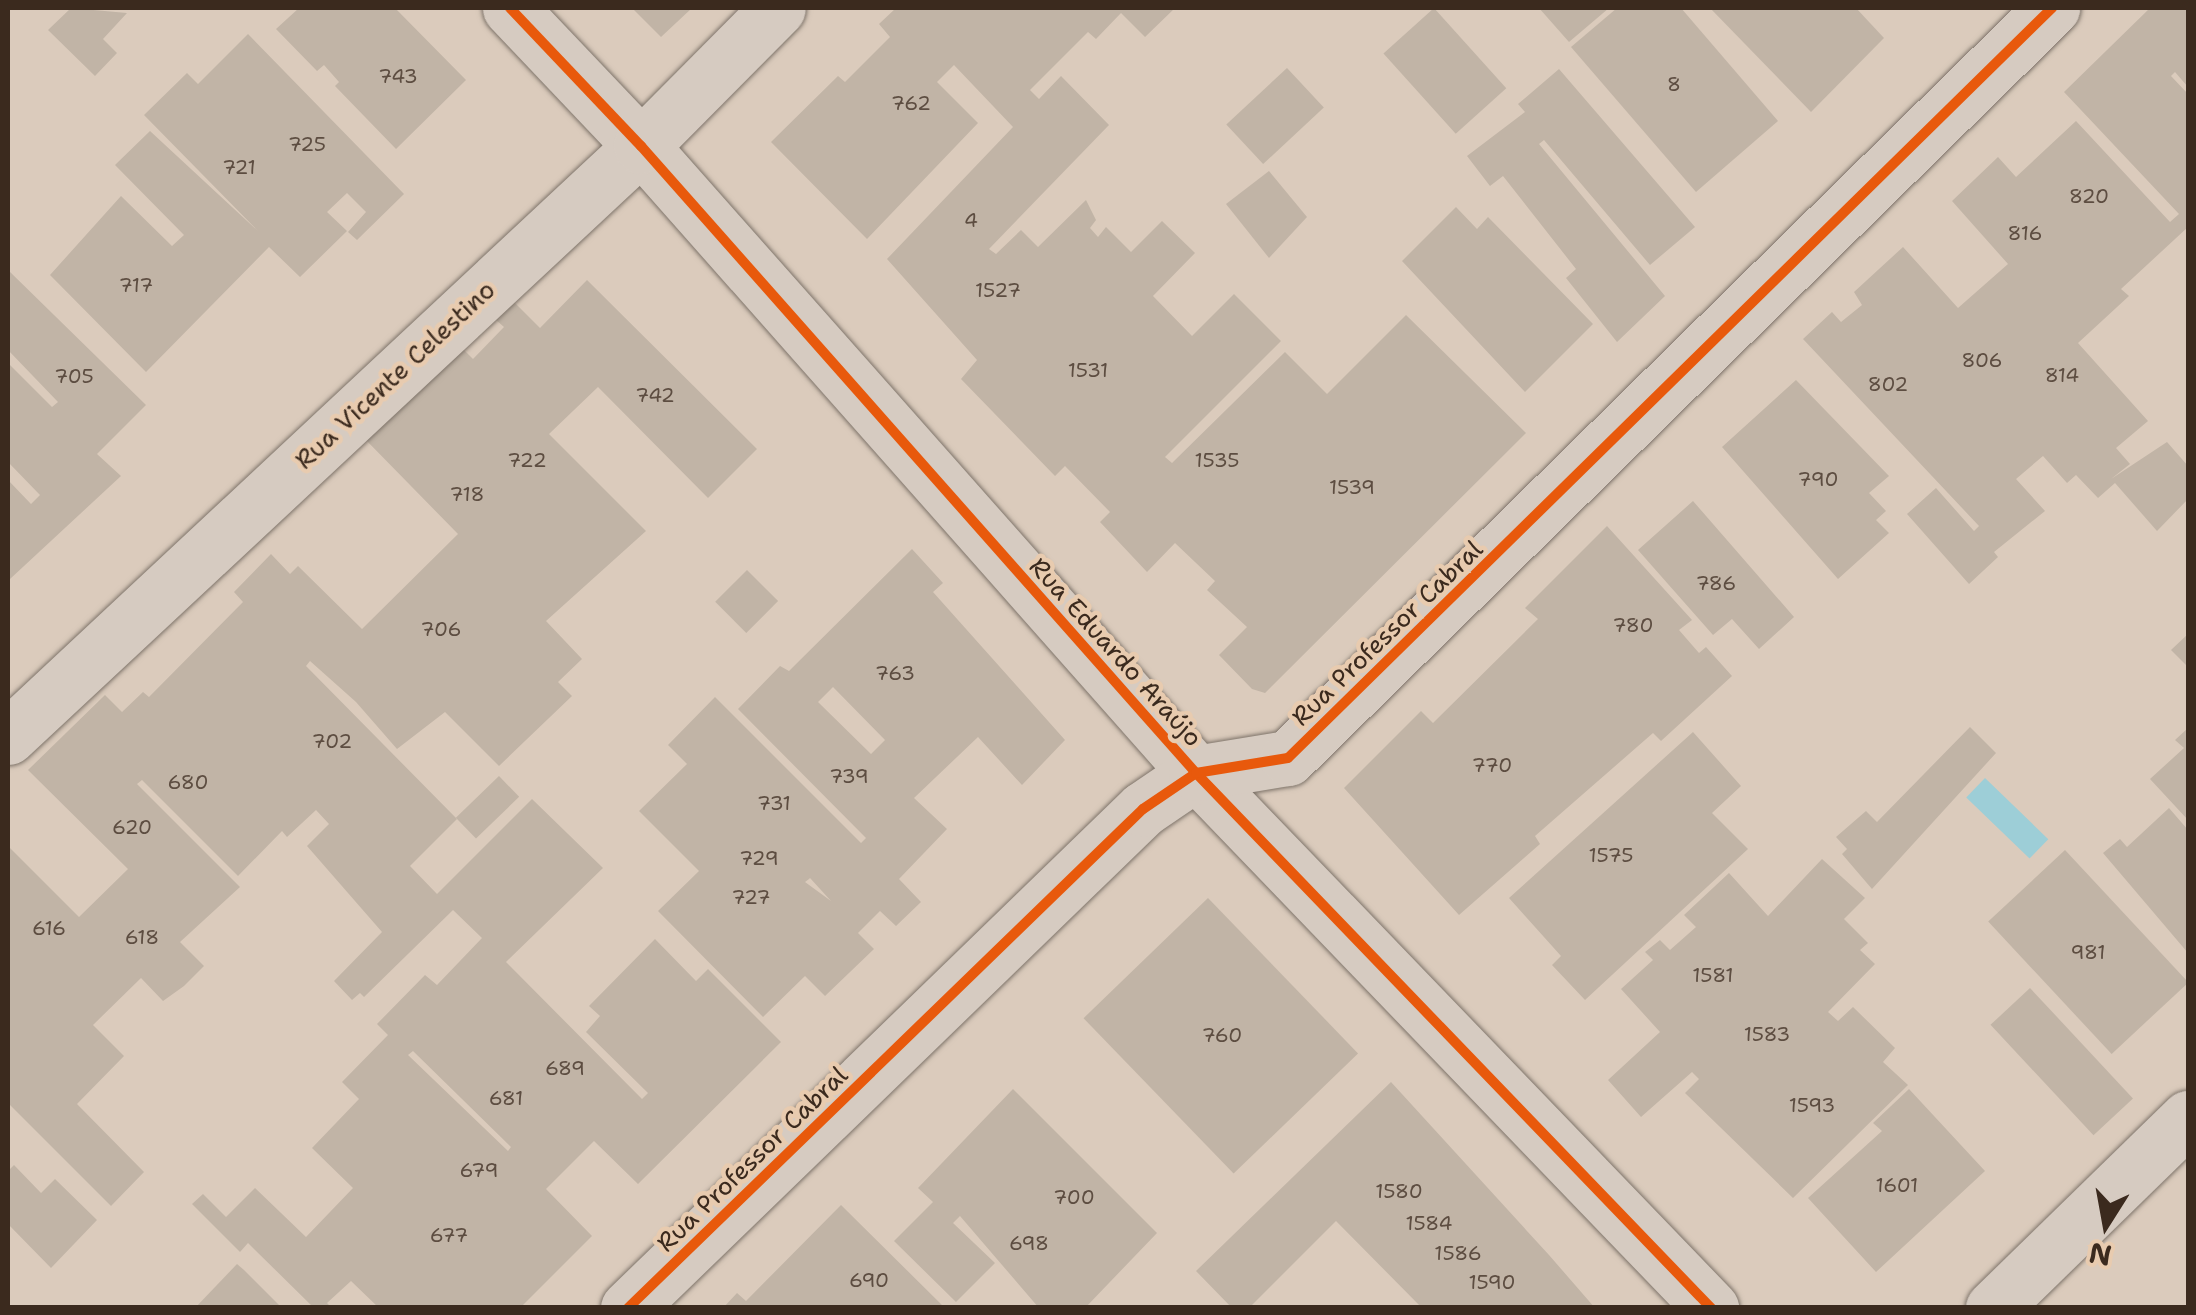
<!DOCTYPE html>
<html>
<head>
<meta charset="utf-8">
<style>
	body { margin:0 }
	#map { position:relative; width:2196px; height:1315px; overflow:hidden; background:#dbcbbc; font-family:"Shantell Sans",sans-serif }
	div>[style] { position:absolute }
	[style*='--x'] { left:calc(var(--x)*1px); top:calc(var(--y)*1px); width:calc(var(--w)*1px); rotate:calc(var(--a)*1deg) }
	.water>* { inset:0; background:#9dced7; transform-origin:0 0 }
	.building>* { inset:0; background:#c1b4a6; transform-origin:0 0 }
	.roads { filter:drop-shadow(0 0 2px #7e746a) drop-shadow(0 0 2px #7e746a) }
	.street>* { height:55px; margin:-27.5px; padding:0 27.5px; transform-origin:27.5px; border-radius:27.5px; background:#d6cbc1 }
	.cycleway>* { height:10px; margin:-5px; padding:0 5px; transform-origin:5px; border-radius:5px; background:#e8590c }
	span { translate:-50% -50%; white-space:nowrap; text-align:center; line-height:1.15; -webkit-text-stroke:9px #e8cbaf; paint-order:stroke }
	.number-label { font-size:20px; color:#5d4d41 }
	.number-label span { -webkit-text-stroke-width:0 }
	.street-label { font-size:25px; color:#3b2a1e }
	.frame { position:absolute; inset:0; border:10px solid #3b2a1e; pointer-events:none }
	.north { position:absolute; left:2056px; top:1175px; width:100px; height:100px; -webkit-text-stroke:8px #e8cbaf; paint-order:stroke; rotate:191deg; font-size:28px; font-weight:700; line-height:40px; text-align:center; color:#3b2a1e }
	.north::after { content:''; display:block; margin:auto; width:35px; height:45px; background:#3b2a1e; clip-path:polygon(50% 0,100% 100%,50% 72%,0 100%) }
</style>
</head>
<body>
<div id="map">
	<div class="water">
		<i style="left:1985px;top:778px;width:88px;height:27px;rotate:44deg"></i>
	</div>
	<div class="building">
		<i style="clip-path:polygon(71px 8px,127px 13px,103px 39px,117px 53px,95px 76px,48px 30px)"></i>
		<i style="clip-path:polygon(299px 8px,395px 8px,466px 80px,396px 149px,335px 86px,339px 82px,324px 65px,317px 71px,276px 29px)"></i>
		<i style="clip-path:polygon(632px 8px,692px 8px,661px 37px)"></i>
		<i style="clip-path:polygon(896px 8px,1175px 8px,1145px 37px,1121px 13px,1096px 39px,1088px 32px,1030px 90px,1039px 99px,1061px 76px,1109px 125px,989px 249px,996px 254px,1021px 230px,1038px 247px,1086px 200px,1096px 220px,1090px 228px,1098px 237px,1106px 227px,1131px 252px,1162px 221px,1195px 253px,1153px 296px,1192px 336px,1234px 294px,1281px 341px,1165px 457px,1172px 463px,1285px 352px,1327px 394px,1406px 315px,1526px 433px,1265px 693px,1252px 689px,1219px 655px,1247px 627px,1207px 590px,1215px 581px,1175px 543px,1147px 572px,1100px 522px,1110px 512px,1065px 466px,1055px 476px,961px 379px,977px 360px,887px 259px,1013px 127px,954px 65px,937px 82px,978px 123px,867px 239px,771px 142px,838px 76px,845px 82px,890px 37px,879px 24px)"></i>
		<i style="left:1434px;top:8px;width:108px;height:68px;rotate:48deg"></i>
		<i style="clip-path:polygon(1539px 8px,1609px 8px,1569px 42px)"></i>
		<i style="clip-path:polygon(1617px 8px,1681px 8px,1778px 121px,1696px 192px,1571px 47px)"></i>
		<i style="clip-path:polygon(1710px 8px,1856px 8px,1884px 38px,1811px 112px)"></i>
		<i style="clip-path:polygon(2150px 8px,2188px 8px,2188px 87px,2175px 72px,2171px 76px,2188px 94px,2188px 227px,2121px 289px,2129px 296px,2078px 343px,2148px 421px,2116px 448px,2130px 464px,2111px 479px,2167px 442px,2188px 466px,2188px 499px,2157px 531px,2115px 483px,2098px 498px,2076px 475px,2067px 483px,2043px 456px,2016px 479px,2045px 511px,1994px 552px,1998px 557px,1969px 584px,1907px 514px,1936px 488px,1974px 531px,1979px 526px,1803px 339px,1832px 312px,1841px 322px,1862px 305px,1854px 292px,1903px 247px,1958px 308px,2008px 264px,1952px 201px,1998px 157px,2016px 177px,2076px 121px,2170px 222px,2179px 214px,2064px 92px)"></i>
		<i style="clip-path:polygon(248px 34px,404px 194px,357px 240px,348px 232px,366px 212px,347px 193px,327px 212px,347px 231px,300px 277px,269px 247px,146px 372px,50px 275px,121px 196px,172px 246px,184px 235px,115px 165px,150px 131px,259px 232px,144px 115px,187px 73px,198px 84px)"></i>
		<i style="left:1287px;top:68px;width:54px;height:83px;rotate:47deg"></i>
		<i style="clip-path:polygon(1559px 69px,1695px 227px,1650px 265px,1544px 140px,1539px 144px,1665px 296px,1617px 342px,1566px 278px,1576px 269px,1503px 176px,1490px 186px,1467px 156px,1525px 112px,1518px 104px)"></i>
		<i style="clip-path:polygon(1269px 171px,1307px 217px,1269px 258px,1226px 204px)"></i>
		<i style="clip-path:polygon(1456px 207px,1477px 229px,1488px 217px,1593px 324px,1525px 392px,1402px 261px)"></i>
		<i style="clip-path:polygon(8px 270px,146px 405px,97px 454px,121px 476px,10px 579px,8px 480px,31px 504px,40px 495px,8px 462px,8px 363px,52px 407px,58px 402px,8px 350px)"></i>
		<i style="clip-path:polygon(evenodd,587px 280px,757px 449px,708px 498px,598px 387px,549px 434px,646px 531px,546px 621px,582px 659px,558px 682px,572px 696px,499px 766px,445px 712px,397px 749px,356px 702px,310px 661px,306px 666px,457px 819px,410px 866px,437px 894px,532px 799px,603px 868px,506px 962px,642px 1099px,648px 1093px,586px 1032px,600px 1016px,589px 1006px,655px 939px,696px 981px,708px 969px,781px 1042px,638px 1184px,594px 1141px,546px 1189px,592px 1236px,520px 1308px,379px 1308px,351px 1281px,327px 1303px,332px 1308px,314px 1308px,248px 1243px,240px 1252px,192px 1204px,203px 1194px,226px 1217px,255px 1188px,306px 1237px,353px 1188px,312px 1148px,359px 1099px,342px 1082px,388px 1035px,377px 1024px,425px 975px,437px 985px,482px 938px,453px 910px,364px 997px,360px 993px,352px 1000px,334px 981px,382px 932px,307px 846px,329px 824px,316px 810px,287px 837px,282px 831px,238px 876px,142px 780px,137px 784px,240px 887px,180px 942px,204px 966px,184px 986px,163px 1001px,141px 978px,93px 1025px,124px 1056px,77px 1104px,144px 1172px,111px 1206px,8px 1103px,8px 846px,79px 917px,128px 869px,28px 770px,105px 695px,122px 712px,143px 692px,149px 697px,243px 602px,234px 592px,271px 554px,290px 574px,298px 566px,362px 629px,458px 534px,363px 437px,457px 343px,473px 359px,504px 327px,488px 313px,507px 295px,540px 328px,587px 280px,413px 1051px,511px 1147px,508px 1151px,408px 1055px,413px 1051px)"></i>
		<i style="clip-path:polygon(1796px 380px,1889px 476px,1869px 493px,1886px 511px,1876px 520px,1889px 533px,1838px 579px,1722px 447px)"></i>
		<i style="clip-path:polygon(1693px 501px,1794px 617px,1759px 649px,1732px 619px,1713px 635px,1638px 550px)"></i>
		<i style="clip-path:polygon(1607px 526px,1692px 620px,1679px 630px,1699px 653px,1706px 647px,1732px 676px,1661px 741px,1653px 733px,1535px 836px,1540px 844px,1459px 915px,1344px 788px,1421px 711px,1433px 723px,1538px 619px,1525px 608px)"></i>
		<i style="clip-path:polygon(evenodd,912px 549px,943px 583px,933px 592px,1065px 740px,1022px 785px,978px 737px,914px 798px,947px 829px,899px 879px,921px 902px,896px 926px,880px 911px,858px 933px,874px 949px,825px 996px,805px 976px,763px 1017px,658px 911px,699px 871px,639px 811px,687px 764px,668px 745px,715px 697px,861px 843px,866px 838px,738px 709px,780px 666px,789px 671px,912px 549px,833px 687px,885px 740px,871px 754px,818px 702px,833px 687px,912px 549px,809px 879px,810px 878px,831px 901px,805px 882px,809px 879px)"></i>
		<i style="left:747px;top:570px;width:44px;height:45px;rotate:45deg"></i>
		<i style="clip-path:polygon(2188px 634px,2188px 667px,2171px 650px)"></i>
		<i style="clip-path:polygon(1970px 727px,1996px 753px,1872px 889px,1842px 854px,1847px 849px,1836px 837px,1866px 811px,1877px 822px)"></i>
		<i style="clip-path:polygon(2188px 728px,2188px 820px,2150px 779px,2184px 748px,2175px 740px)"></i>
		<i style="clip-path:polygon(1693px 732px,1741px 786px,1712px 813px,1748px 849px,1585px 1000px,1552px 965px,1561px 956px,1509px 898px)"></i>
		<i style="left:499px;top:776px;width:29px;height:60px;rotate:46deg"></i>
		<i style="clip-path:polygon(2169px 808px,2188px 830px,2188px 953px,2103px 853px,2120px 839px,2127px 847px)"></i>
		<i style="left:2065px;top:850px;width:181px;height:105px;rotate:47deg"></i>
		<i style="clip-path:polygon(1822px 859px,1865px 898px,1844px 919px,1868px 943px,1860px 950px,1875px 964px,1828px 1012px,1838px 1021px,1853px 1007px,1895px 1048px,1883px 1062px,1908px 1085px,1793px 1198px,1685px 1093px,1699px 1079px,1692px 1072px,1641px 1117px,1608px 1080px,1660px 1032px,1621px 989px,1653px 960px,1645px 952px,1660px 940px,1670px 950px,1696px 927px,1684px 915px,1729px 873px,1768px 916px)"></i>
		<i style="left:1208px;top:898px;width:216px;height:173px;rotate:46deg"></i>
		<i style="left:2030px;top:988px;width:151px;height:54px;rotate:47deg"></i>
		<i style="clip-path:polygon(1391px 1082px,1549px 1255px,1595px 1308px,1422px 1308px,1336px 1221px,1249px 1308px,1232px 1308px,1196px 1271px)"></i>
		<i style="clip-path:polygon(1013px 1089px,1157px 1233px,1085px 1308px,1039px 1308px,960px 1216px,953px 1223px,995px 1263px,956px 1302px,894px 1241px,933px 1202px,918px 1188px)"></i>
		<i style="clip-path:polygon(1909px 1089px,1985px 1171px,1876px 1272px,1808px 1198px,1882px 1131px,1873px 1123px)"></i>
		<i style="clip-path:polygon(14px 1165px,41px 1193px,55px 1179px,97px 1220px,51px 1268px,8px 1224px,8px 1171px)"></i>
		<i style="clip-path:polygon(841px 1205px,945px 1308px,723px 1308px,737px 1293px,746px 1301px)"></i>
		<i style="clip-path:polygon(237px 1264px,244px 1270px,282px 1308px,195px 1308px)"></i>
	</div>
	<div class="roads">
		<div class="street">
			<i style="--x:510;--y:8;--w:190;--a:46.5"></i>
			<i style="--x:641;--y:146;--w:837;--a:48.49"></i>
			<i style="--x:1196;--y:773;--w:743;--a:46.09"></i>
			<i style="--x:8;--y:737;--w:866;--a:-43.03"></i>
			<i style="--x:641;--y:146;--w:194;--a:-45.2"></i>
			<i style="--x:628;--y:1308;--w:717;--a:-44.1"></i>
			<i style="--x:1143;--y:809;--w:64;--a:-34.2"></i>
			<i style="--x:1196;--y:773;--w:93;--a:-9.3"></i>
			<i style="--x:1288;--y:758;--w:1071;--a:-44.47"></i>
			<i style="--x:1993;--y:1308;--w:272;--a:-44.3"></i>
		</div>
	</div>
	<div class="cycleway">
		<i style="--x:510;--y:8;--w:190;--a:46.5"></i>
		<i style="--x:641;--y:146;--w:837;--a:48.49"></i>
		<i style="--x:1196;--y:773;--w:743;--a:46.09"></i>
		<i style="--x:628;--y:1308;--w:717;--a:-44.1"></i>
		<i style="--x:1143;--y:809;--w:64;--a:-34.2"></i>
		<i style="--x:1196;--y:773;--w:93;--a:-9.3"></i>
		<i style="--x:1288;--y:758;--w:1071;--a:-44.47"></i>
	</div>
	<div class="number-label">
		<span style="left:398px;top:76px">743</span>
		<span style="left:1674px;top:84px">8</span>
		<span style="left:911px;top:103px">762</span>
		<span style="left:307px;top:144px">725</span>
		<span style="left:239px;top:167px">721</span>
		<span style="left:2089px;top:196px">820</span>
		<span style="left:971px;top:220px">4</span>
		<span style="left:2025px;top:233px">816</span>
		<span style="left:136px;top:285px">717</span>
		<span style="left:998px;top:290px">1527</span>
		<span style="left:1982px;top:360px">806</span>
		<span style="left:1088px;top:370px">1531</span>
		<span style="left:2062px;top:375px">814</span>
		<span style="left:74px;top:376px">705</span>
		<span style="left:1888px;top:384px">802</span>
		<span style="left:655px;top:395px">742</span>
		<span style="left:527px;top:460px">722</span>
		<span style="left:1217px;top:460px">1535</span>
		<span style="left:1818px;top:479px">790</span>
		<span style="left:1352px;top:487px">1539</span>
		<span style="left:467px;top:494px">718</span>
		<span style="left:1716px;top:583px">786</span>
		<span style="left:1633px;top:625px">780</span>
		<span style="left:441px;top:629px">706</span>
		<span style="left:895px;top:673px">763</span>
		<span style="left:332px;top:741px">702</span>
		<span style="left:1492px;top:765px">770</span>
		<span style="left:849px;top:776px">739</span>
		<span style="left:188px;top:782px">680</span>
		<span style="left:774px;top:803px">731</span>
		<span style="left:132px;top:827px">620</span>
		<span style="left:1611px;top:855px">1575</span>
		<span style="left:759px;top:858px">729</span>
		<span style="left:751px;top:897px">727</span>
		<span style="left:49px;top:928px">616</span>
		<span style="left:142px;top:937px">618</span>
		<span style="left:2088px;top:952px">981</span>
		<span style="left:1713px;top:975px">1581</span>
		<span style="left:1767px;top:1034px">1583</span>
		<span style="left:1222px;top:1035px">760</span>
		<span style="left:565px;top:1068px">689</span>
		<span style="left:506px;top:1098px">681</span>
		<span style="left:1812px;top:1105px">1593</span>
		<span style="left:479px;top:1170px">679</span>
		<span style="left:1897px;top:1185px">1601</span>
		<span style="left:1399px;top:1191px">1580</span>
		<span style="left:1074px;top:1197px">700</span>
		<span style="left:1429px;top:1223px">1584</span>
		<span style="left:449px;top:1235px">677</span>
		<span style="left:1029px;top:1243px">698</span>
		<span style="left:1458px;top:1253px">1586</span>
		<span style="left:869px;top:1280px">690</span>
		<span style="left:1492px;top:1282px">1590</span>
	</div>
	<div class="street-label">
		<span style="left:395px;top:375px;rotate:-43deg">Rua Vicente Celestino</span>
		<span style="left:1387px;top:633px;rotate:-44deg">Rua Professor Cabral</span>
		<span style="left:1116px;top:652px;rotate:48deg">Rua Eduardo Araújo</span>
		<span style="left:752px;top:1159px;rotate:-44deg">Rua Professor Cabral</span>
	</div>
	<div class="frame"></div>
	<div class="north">N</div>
</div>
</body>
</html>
